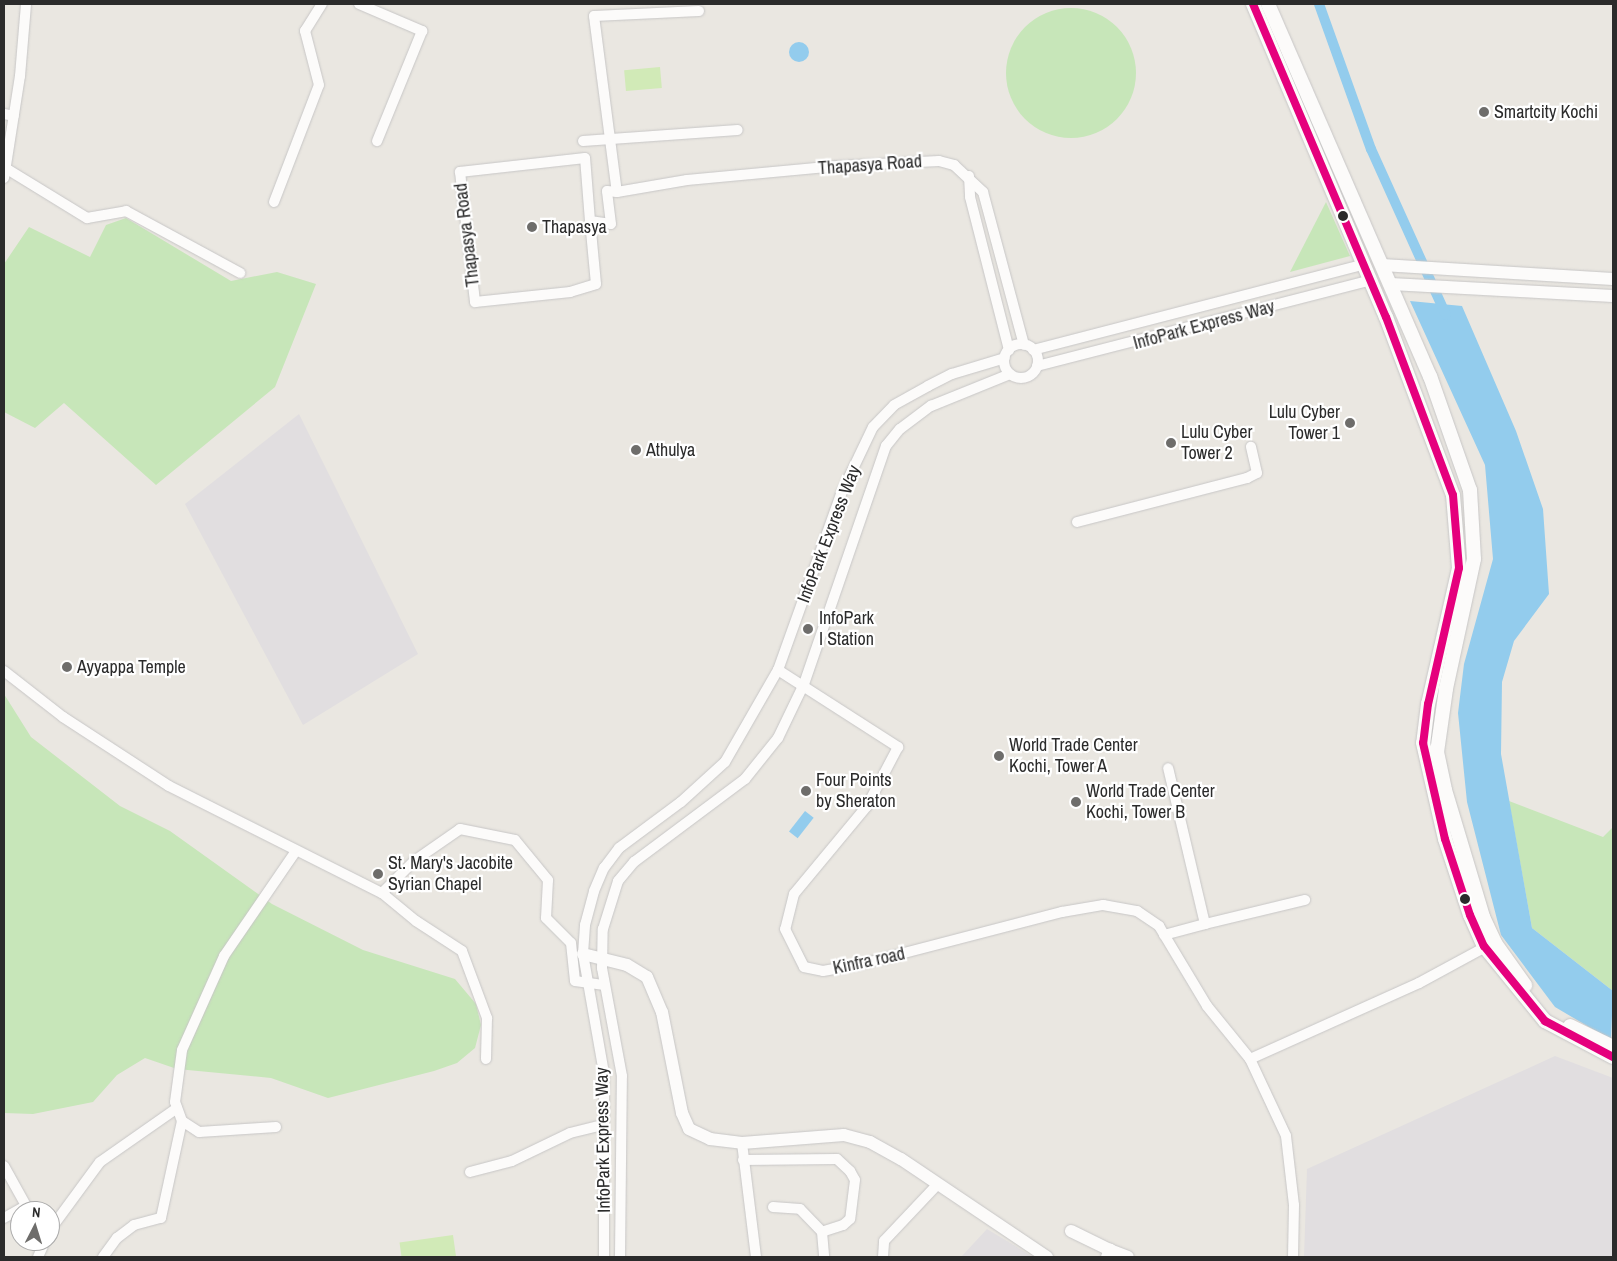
<!DOCTYPE html>
<html>
<head>
<meta charset="utf-8">
<style>
	body { margin:0 }
	#map { position:relative; width:1617px; height:1261px; overflow:hidden; background:#eae7e1; font-family:"Archivo Narrow",sans-serif }
	div>[style] { position:absolute }
	[style*='--x'] { left:calc(var(--x)*1px); top:calc(var(--y)*1px); width:calc(var(--w)*1px); rotate:calc(var(--a)*1deg) }
	.industrial>* { inset:0; background:#e1dee0 }
	.green>* { inset:0; background:#c7e6b9 }
	.round { border-radius:50% }
	.pitch>* { inset:0; background:#d1eab7; transform-origin:0 0 }
	.water>* { inset:0; background:#93cced; transform-origin:0 0 }
	.canal>* { height:10px; margin:-5px; padding:0 5px; transform-origin:5px; border-radius:5px; background:#93cced }
	.roads { filter:drop-shadow(0 0 1px #c7c6c6) drop-shadow(0 0 1px #c7c6c6) }
	.minor>* { height:10px; margin:-5px; padding:0 5px; transform-origin:5px; border-radius:5px; background:#fcfbfa }
	.minor>.ring { margin:-5px; padding:0; box-sizing:content-box; background:none; border:10px solid #fcfbfa; border-radius:50% }
	.tertiary>* { height:12px; margin:-6px; padding:0 6px; transform-origin:6px; border-radius:6px; background:#fcfbfa }
	.secondary>* { height:14px; margin:-7px; padding:0 7px; transform-origin:7px; border-radius:7px; background:#fcfbfa }
	.bus-1>* { height:8px; margin:-4px; padding:0 4px; transform-origin:4px; border-radius:4px; background:#e5007d }
	.dots>* { width:14px; height:14px; translate:-50% -50%; box-sizing:border-box; border:2px solid #fff; border-radius:50% }
	span { translate:-50% -50%; white-space:nowrap; text-align:center; line-height:1.15; -webkit-text-stroke:4.5px #fff; paint-order:stroke }
	.poi-label { font-size:18px; color:#2b2b2b }
	.left { translate:0 -50%; text-align:left }
	.right { translate:-100% -50%; text-align:right }
	.street-label { font-size:18px; color:#2b2b2b }
	.frame { position:absolute; inset:0; border:5px solid #2b2b2b; pointer-events:none }
	.north { position:absolute; left:10px; top:1201px; width:50px; height:50px; box-sizing:border-box; background:#fff; border:1px solid #aaa; border-radius:50%; rotate:5deg; font-size:14px; font-weight:700; line-height:20px; text-align:center; color:#2b2b2b }
	.north::after { content:''; display:block; margin:auto; width:18px; height:22px; background:#6e6d6b; clip-path:polygon(50% 0,100% 100%,50% 72%,0 100%) }
</style>
</head>
<body>
<div id="map">
	<div class="industrial">
		<i style="clip-path:polygon(299px 414px,418px 654px,303px 725px,185px 504px)"></i>
		<i style="clip-path:polygon(1555px 1056px,1613px 1078px,1613px 1257px,1304px 1257px,1307px 1169px)"></i>
		<i style="clip-path:polygon(987px 1229px,1033px 1257px,961px 1257px)"></i>
	</div>
	<div class="green">
		<i class="round" style="left:1006px;top:8px;width:130px;height:130px"></i>
		<i style="clip-path:polygon(1326px 202px,1350px 256px,1290px 272px)"></i>
		<i style="clip-path:polygon(126px 218px,231px 281px,277px 272px,316px 284px,275px 387px,156px 485px,64px 403px,35px 428px,4px 412px,4px 264px,29px 227px,90px 257px,106px 225px)"></i>
		<i style="clip-path:polygon(4px 694px,31px 737px,120px 806px,170px 831px,272px 904px,363px 950px,455px 979px,476px 1004px,481px 1025px,475px 1048px,457px 1063px,434px 1071px,328px 1098px,271px 1078px,177px 1069px,145px 1058px,117px 1075px,93px 1102px,33px 1114px,4px 1113px)"></i>
		<i style="clip-path:polygon(1509px 801px,1603px 837px,1613px 827px,1613px 991px,1532px 928px)"></i>
	</div>
	<div class="pitch">
		<i style="left:660px;top:67px;width:21px;height:36px;rotate:85deg"></i>
		<i style="left:453px;top:1235px;width:22px;height:54px;rotate:82deg"></i>
	</div>
	<div class="water">
		<i class="round" style="left:789px;top:42px;width:20px;height:20px"></i>
		<i style="clip-path:polygon(1410px 301px,1462px 306px,1516px 431px,1543px 509px,1549px 594px,1514px 641px,1502px 682px,1501px 754px,1532px 928px,1613px 991px,1611px 1040px,1555px 1007px,1501px 935px,1467px 802px,1458px 713px,1464px 664px,1493px 559px,1485px 465px)"></i>
		<i style="left:805px;top:811px;width:11px;height:26px;rotate:38deg"></i>
	</div>
	<div class="canal">
		<i style="--x:1319;--y:4;--w:154;--a:70.3"></i>
		<i style="--x:1371;--y:149;--w:182;--a:65.7"></i>
	</div>
	<div class="roads">
		<div class="minor">
			<i style="--x:359;--y:4;--w:69;--a:23.2"></i>
			<i style="--x:422;--y:31;--w:119;--a:112.2"></i>
			<i style="--x:699;--y:11;--w:105;--a:177.3"></i>
			<i style="--x:594;--y:16;--w:177;--a:82.6"></i>
			<i style="--x:617;--y:192;--w:71;--a:-9.7"></i>
			<i style="--x:687;--y:180;--w:151;--a:-5.3"></i>
			<i style="--x:837;--y:166;--w:102;--a:-2.8"></i>
			<i style="--x:939;--y:161;--w:16;--a:15"></i>
			<i style="--x:954;--y:165;--w:40;--a:43"></i>
			<i style="--x:983;--y:192;--w:158;--a:75"></i>
			<i style="--x:4;--y:114;--w:10;--a:11"></i>
			<i style="--x:583;--y:141;--w:155;--a:-4.1"></i>
			<i style="--x:7;--y:169;--w:94;--a:31.5"></i>
			<i style="--x:87;--y:218;--w:40;--a:-10"></i>
			<i style="--x:126;--y:211;--w:130;--a:28.5"></i>
			<i style="--x:969;--y:176;--w:21;--a:87"></i>
			<i style="--x:970;--y:197;--w:158;--a:75.7"></i>
			<i style="--x:4;--y:178;--w:103;--a:-81.1"></i>
			<i style="--x:20;--y:76;--w:72;--a:-85.2"></i>
			<i style="--x:274;--y:202;--w:125;--a:-69"></i>
			<i style="--x:319;--y:85;--w:56;--a:-104.5"></i>
			<i style="--x:305;--y:31;--w:32;--a:-58"></i>
			<i style="--x:590;--y:221;--w:63;--a:-94.5"></i>
			<i style="--x:585;--y:158;--w:126;--a:173.6"></i>
			<i style="--x:460;--y:172;--w:131;--a:83.4"></i>
			<i style="--x:475;--y:302;--w:96;--a:-6"></i>
			<i style="--x:570;--y:292;--w:27;--a:-17"></i>
			<i style="--x:596;--y:284;--w:63;--a:-95.4"></i>
			<i style="--x:590;--y:221;--w:21;--a:8"></i>
			<i style="--x:611;--y:224;--w:33;--a:-97"></i>
			<i style="--x:607;--y:191;--w:10;--a:6"></i>
			<i class="ring" style="left:1004px;top:344px;width:24px;height:24px"></i>
			<i style="--x:1033;--y:350;--w:340;--a:-14.5"></i>
			<i style="--x:1037;--y:366;--w:343;--a:-14.4"></i>
			<i style="--x:1077;--y:522;--w:176;--a:-14.5"></i>
			<i style="--x:1247;--y:478;--w:11;--a:-27"></i>
			<i style="--x:1257;--y:473;--w:27;--a:-103"></i>
			<i style="--x:778;--y:670;--w:143;--a:32.7"></i>
			<i style="--x:898;--y:747;--w:67;--a:117.7"></i>
			<i style="--x:867;--y:806;--w:114;--a:129.7"></i>
			<i style="--x:794;--y:894;--w:36;--a:104"></i>
			<i style="--x:785;--y:929;--w:42;--a:63.4"></i>
			<i style="--x:804;--y:967;--w:19;--a:12"></i>
			<i style="--x:823;--y:971;--w:36;--a:-10"></i>
			<i style="--x:858;--y:965;--w:211;--a:-14.6"></i>
			<i style="--x:1062;--y:912;--w:42;--a:-9.7"></i>
			<i style="--x:1103;--y:905;--w:35;--a:10"></i>
			<i style="--x:1137;--y:911;--w:27;--a:34"></i>
			<i style="--x:1159;--y:926;--w:93;--a:59"></i>
			<i style="--x:1207;--y:1006;--w:68;--a:50.9"></i>
			<i style="--x:1250;--y:1059;--w:185;--a:-24.2"></i>
			<i style="--x:1419;--y:983;--w:80;--a:-28.5"></i>
			<i style="--x:4;--y:671;--w:75;--a:37.9"></i>
			<i style="--x:63;--y:717;--w:126;--a:33.1"></i>
			<i style="--x:169;--y:786;--w:238;--a:26.7"></i>
			<i style="--x:382;--y:893;--w:45;--a:-45"></i>
			<i style="--x:414;--y:861;--w:56;--a:-34.8"></i>
			<i style="--x:460;--y:829;--w:56;--a:11.3"></i>
			<i style="--x:515;--y:840;--w:52;--a:50.5"></i>
			<i style="--x:548;--y:880;--w:38;--a:93"></i>
			<i style="--x:546;--y:918;--w:35;--a:45"></i>
			<i style="--x:571;--y:943;--w:38;--a:84"></i>
			<i style="--x:575;--y:981;--w:28;--a:8"></i>
			<i style="--x:382;--y:893;--w:44;--a:39.5"></i>
			<i style="--x:416;--y:921;--w:55;--a:33.1"></i>
			<i style="--x:462;--y:951;--w:72;--a:69.5"></i>
			<i style="--x:487;--y:1018;--w:41;--a:91.4"></i>
			<i style="--x:1205;--y:924;--w:103;--a:-13.5"></i>
			<i style="--x:1164;--y:935;--w:42;--a:-15"></i>
			<i style="--x:1205;--y:924;--w:160;--a:-103.3"></i>
			<i style="--x:1250;--y:1059;--w:85;--a:64.9"></i>
			<i style="--x:1286;--y:1136;--w:69;--a:83.4"></i>
			<i style="--x:1294;--y:1205;--w:52;--a:91.1"></i>
			<i style="--x:276;--y:1127;--w:77;--a:176.3"></i>
			<i style="--x:199;--y:1132;--w:20;--a:-147"></i>
			<i style="--x:182;--y:1121;--w:20;--a:-110"></i>
			<i style="--x:175;--y:1102;--w:52;--a:-82.3"></i>
			<i style="--x:182;--y:1050;--w:103;--a:-65.9"></i>
			<i style="--x:224;--y:956;--w:127;--a:-55.6"></i>
			<i style="--x:742;--y:1143;--w:115;--a:83"></i>
			<i style="--x:743;--y:1160;--w:94;--a:-0.6"></i>
			<i style="--x:837;--y:1159;--w:18;--a:43"></i>
			<i style="--x:850;--y:1171;--w:10;--a:61"></i>
			<i style="--x:855;--y:1180;--w:39;--a:97"></i>
			<i style="--x:850;--y:1219;--w:9;--a:139"></i>
			<i style="--x:843;--y:1225;--w:22;--a:162"></i>
			<i style="--x:822;--y:1232;--w:25;--a:85"></i>
			<i style="--x:4;--y:1166;--w:51;--a:60.9"></i>
			<i style="--x:470;--y:1172;--w:43;--a:-14.7"></i>
			<i style="--x:512;--y:1161;--w:64;--a:-25.8"></i>
			<i style="--x:570;--y:1133;--w:34;--a:-14"></i>
			<i style="--x:773;--y:1207;--w:27;--a:4"></i>
			<i style="--x:800;--y:1209;--w:32;--a:46"></i>
			<i style="--x:4;--y:1218;--w:25;--a:-29"></i>
			<i style="--x:50;--y:1230;--w:84;--a:-53.7"></i>
			<i style="--x:100;--y:1162;--w:94;--a:-35"></i>
			<i style="--x:38;--y:1257;--w:17;--a:-66"></i>
			<i style="--x:103;--y:1257;--w:24;--a:-54"></i>
			<i style="--x:117;--y:1238;--w:21;--a:-37"></i>
			<i style="--x:134;--y:1225;--w:28;--a:-15"></i>
			<i style="--x:161;--y:1218;--w:99;--a:-77.8"></i>
			<i style="--x:604;--y:1257;--w:184;--a:-90"></i>
			<i style="--x:604;--y:1073;--w:121;--a:-100"></i>
			<i style="--x:583;--y:954;--w:29;--a:-86"></i>
			<i style="--x:585;--y:925;--w:35;--a:-75"></i>
			<i style="--x:594;--y:891;--w:25;--a:-67"></i>
			<i style="--x:604;--y:868;--w:25;--a:-53"></i>
			<i style="--x:619;--y:848;--w:77;--a:-36.6"></i>
			<i style="--x:681;--y:802;--w:59;--a:-42.3"></i>
			<i style="--x:725;--y:762;--w:106;--a:-60.1"></i>
			<i style="--x:778;--y:670;--w:187;--a:-70.3"></i>
			<i style="--x:841;--y:494;--w:74;--a:-64.5"></i>
			<i style="--x:873;--y:427;--w:30;--a:-46"></i>
			<i style="--x:894;--y:405;--w:39;--a:-29"></i>
			<i style="--x:928;--y:386;--w:27;--a:-27"></i>
			<i style="--x:952;--y:374;--w:55;--a:-16.8"></i>
			<i style="--x:620;--y:1257;--w:181;--a:-89.4"></i>
			<i style="--x:622;--y:1076;--w:110;--a:-100.5"></i>
			<i style="--x:602;--y:968;--w:39;--a:-89"></i>
			<i style="--x:603;--y:929;--w:50;--a:-72.6"></i>
			<i style="--x:618;--y:881;--w:25;--a:-50"></i>
			<i style="--x:634;--y:862;--w:139;--a:-36.8"></i>
			<i style="--x:745;--y:779;--w:53;--a:-51.2"></i>
			<i style="--x:778;--y:738;--w:60;--a:-64.3"></i>
			<i style="--x:804;--y:684;--w:252;--a:-71"></i>
			<i style="--x:886;--y:446;--w:22;--a:-51"></i>
			<i style="--x:900;--y:429;--w:39;--a:-37"></i>
			<i style="--x:931;--y:406;--w:85;--a:-22.1"></i>
			<i style="--x:883;--y:1257;--w:16;--a:-86"></i>
			<i style="--x:884;--y:1241;--w:77;--a:-46.6"></i>
		</div>
		<div class="tertiary">
			<i style="--x:1382;--y:265;--w:231;--a:3.5"></i>
			<i style="--x:1391;--y:284;--w:222;--a:3.1"></i>
			<i style="--x:583;--y:954;--w:45;--a:14"></i>
			<i style="--x:627;--y:965;--w:23;--a:31"></i>
			<i style="--x:647;--y:977;--w:38;--a:67"></i>
			<i style="--x:662;--y:1012;--w:103;--a:78.8"></i>
			<i style="--x:682;--y:1113;--w:17;--a:66"></i>
			<i style="--x:689;--y:1129;--w:23;--a:25"></i>
			<i style="--x:710;--y:1139;--w:32;--a:7"></i>
			<i style="--x:742;--y:1143;--w:102;--a:-4.5"></i>
			<i style="--x:844;--y:1135;--w:27;--a:15"></i>
			<i style="--x:870;--y:1142;--w:35;--a:29"></i>
			<i style="--x:901;--y:1159;--w:176;--a:33.9"></i>
			<i style="--x:1071;--y:1231;--w:43;--a:26"></i>
			<i style="--x:1107;--y:1257;--w:8;--a:-67"></i>
			<i style="--x:1110;--y:1250;--w:19;--a:21"></i>
		</div>
		<div class="secondary">
			<i style="--x:1253;--y:4;--w:340;--a:67"></i>
			<i style="--x:1386;--y:317;--w:190;--a:69.4"></i>
			<i style="--x:1453;--y:495;--w:73;--a:85.3"></i>
			<i style="--x:1459;--y:568;--w:139;--a:102.8"></i>
			<i style="--x:1428;--y:704;--w:39;--a:97"></i>
			<i style="--x:1423;--y:743;--w:98;--a:77.1"></i>
			<i style="--x:1445;--y:839;--w:80;--a:71.8"></i>
			<i style="--x:1470;--y:915;--w:34;--a:66"></i>
			<i style="--x:1484;--y:946;--w:97;--a:50.9"></i>
			<i style="--x:1545;--y:1021;--w:77;--a:27.9"></i>
			<i style="--x:1268;--y:4;--w:406;--a:66.5"></i>
			<i style="--x:1430;--y:376;--w:121;--a:70.7"></i>
			<i style="--x:1470;--y:490;--w:69;--a:86.7"></i>
			<i style="--x:1474;--y:559;--w:133;--a:102.2"></i>
			<i style="--x:1446;--y:689;--w:64;--a:98.1"></i>
			<i style="--x:1437;--y:752;--w:39;--a:78"></i>
			<i style="--x:1445;--y:790;--w:133;--a:73.3"></i>
			<i style="--x:1483;--y:917;--w:29;--a:65"></i>
			<i style="--x:1495;--y:943;--w:52;--a:54.5"></i>
			<i style="--x:1570;--y:1026;--w:48;--a:26"></i>
		</div>
	</div>
	<div class="bus-1">
		<i style="--x:1253;--y:4;--w:340;--a:67"></i>
		<i style="--x:1386;--y:317;--w:190;--a:69.4"></i>
		<i style="--x:1453;--y:495;--w:73;--a:85.3"></i>
		<i style="--x:1459;--y:568;--w:139;--a:102.8"></i>
		<i style="--x:1428;--y:704;--w:39;--a:97"></i>
		<i style="--x:1423;--y:743;--w:98;--a:77.1"></i>
		<i style="--x:1445;--y:839;--w:80;--a:71.8"></i>
		<i style="--x:1470;--y:915;--w:34;--a:66"></i>
		<i style="--x:1484;--y:946;--w:97;--a:50.9"></i>
		<i style="--x:1545;--y:1021;--w:77;--a:27.9"></i>
	</div>
	<div class="dots">
		<i style="left:1484px;top:112px;background:#6e6d6b"></i>
		<i style="left:1343px;top:216px;background:#2b2b2b"></i>
		<i style="left:532px;top:227px;background:#6e6d6b"></i>
		<i style="left:1350px;top:423px;background:#6e6d6b"></i>
		<i style="left:1171px;top:443px;background:#6e6d6b"></i>
		<i style="left:636px;top:450px;background:#6e6d6b"></i>
		<i style="left:808px;top:629px;background:#6e6d6b"></i>
		<i style="left:67px;top:667px;background:#6e6d6b"></i>
		<i style="left:999px;top:756px;background:#6e6d6b"></i>
		<i style="left:806px;top:791px;background:#6e6d6b"></i>
		<i style="left:1076px;top:802px;background:#6e6d6b"></i>
		<i style="left:378px;top:874px;background:#6e6d6b"></i>
		<i style="left:1465px;top:899px;background:#2b2b2b"></i>
	</div>
	<div class="poi-label">
		<span class="left" style="left:1494px;top:112px">Smartcity Kochi</span>
		<span class="left" style="left:542px;top:227px">Thapasya</span>
		<span class="right" style="left:1340px;top:423px">Lulu Cyber<br>Tower 1</span>
		<span class="left" style="left:1181px;top:443px">Lulu Cyber<br>Tower 2</span>
		<span class="left" style="left:646px;top:450px">Athulya</span>
		<span class="left" style="left:819px;top:629px">InfoPark<br>I Station</span>
		<span class="left" style="left:77px;top:667px">Ayyappa Temple</span>
		<span class="left" style="left:1009px;top:756px">World Trade Center<br>Kochi, Tower A</span>
		<span class="left" style="left:816px;top:791px">Four Points<br>by Sheraton</span>
		<span class="left" style="left:1086px;top:802px">World Trade Center<br>Kochi, Tower B</span>
		<span class="left" style="left:388px;top:874px">St. Mary's Jacobite<br>Syrian Chapel</span>
	</div>
	<div class="street-label">
		<span style="left:870px;top:165px;rotate:-4deg">Thapasya Road</span>
		<span style="left:467px;top:235px;rotate:-97deg">Thapasya Road</span>
		<span style="left:1204px;top:325px;rotate:-15deg">InfoPark Express Way</span>
		<span style="left:829px;top:534px;rotate:-69deg">InfoPark Express Way</span>
		<span style="left:869px;top:961px;rotate:-12deg">Kinfra road</span>
		<span style="left:603px;top:1140px;rotate:-91deg">InfoPark Express Way</span>
	</div>
	<div class="frame"></div>
	<div class="north">N</div>
</div>
</body>
</html>
